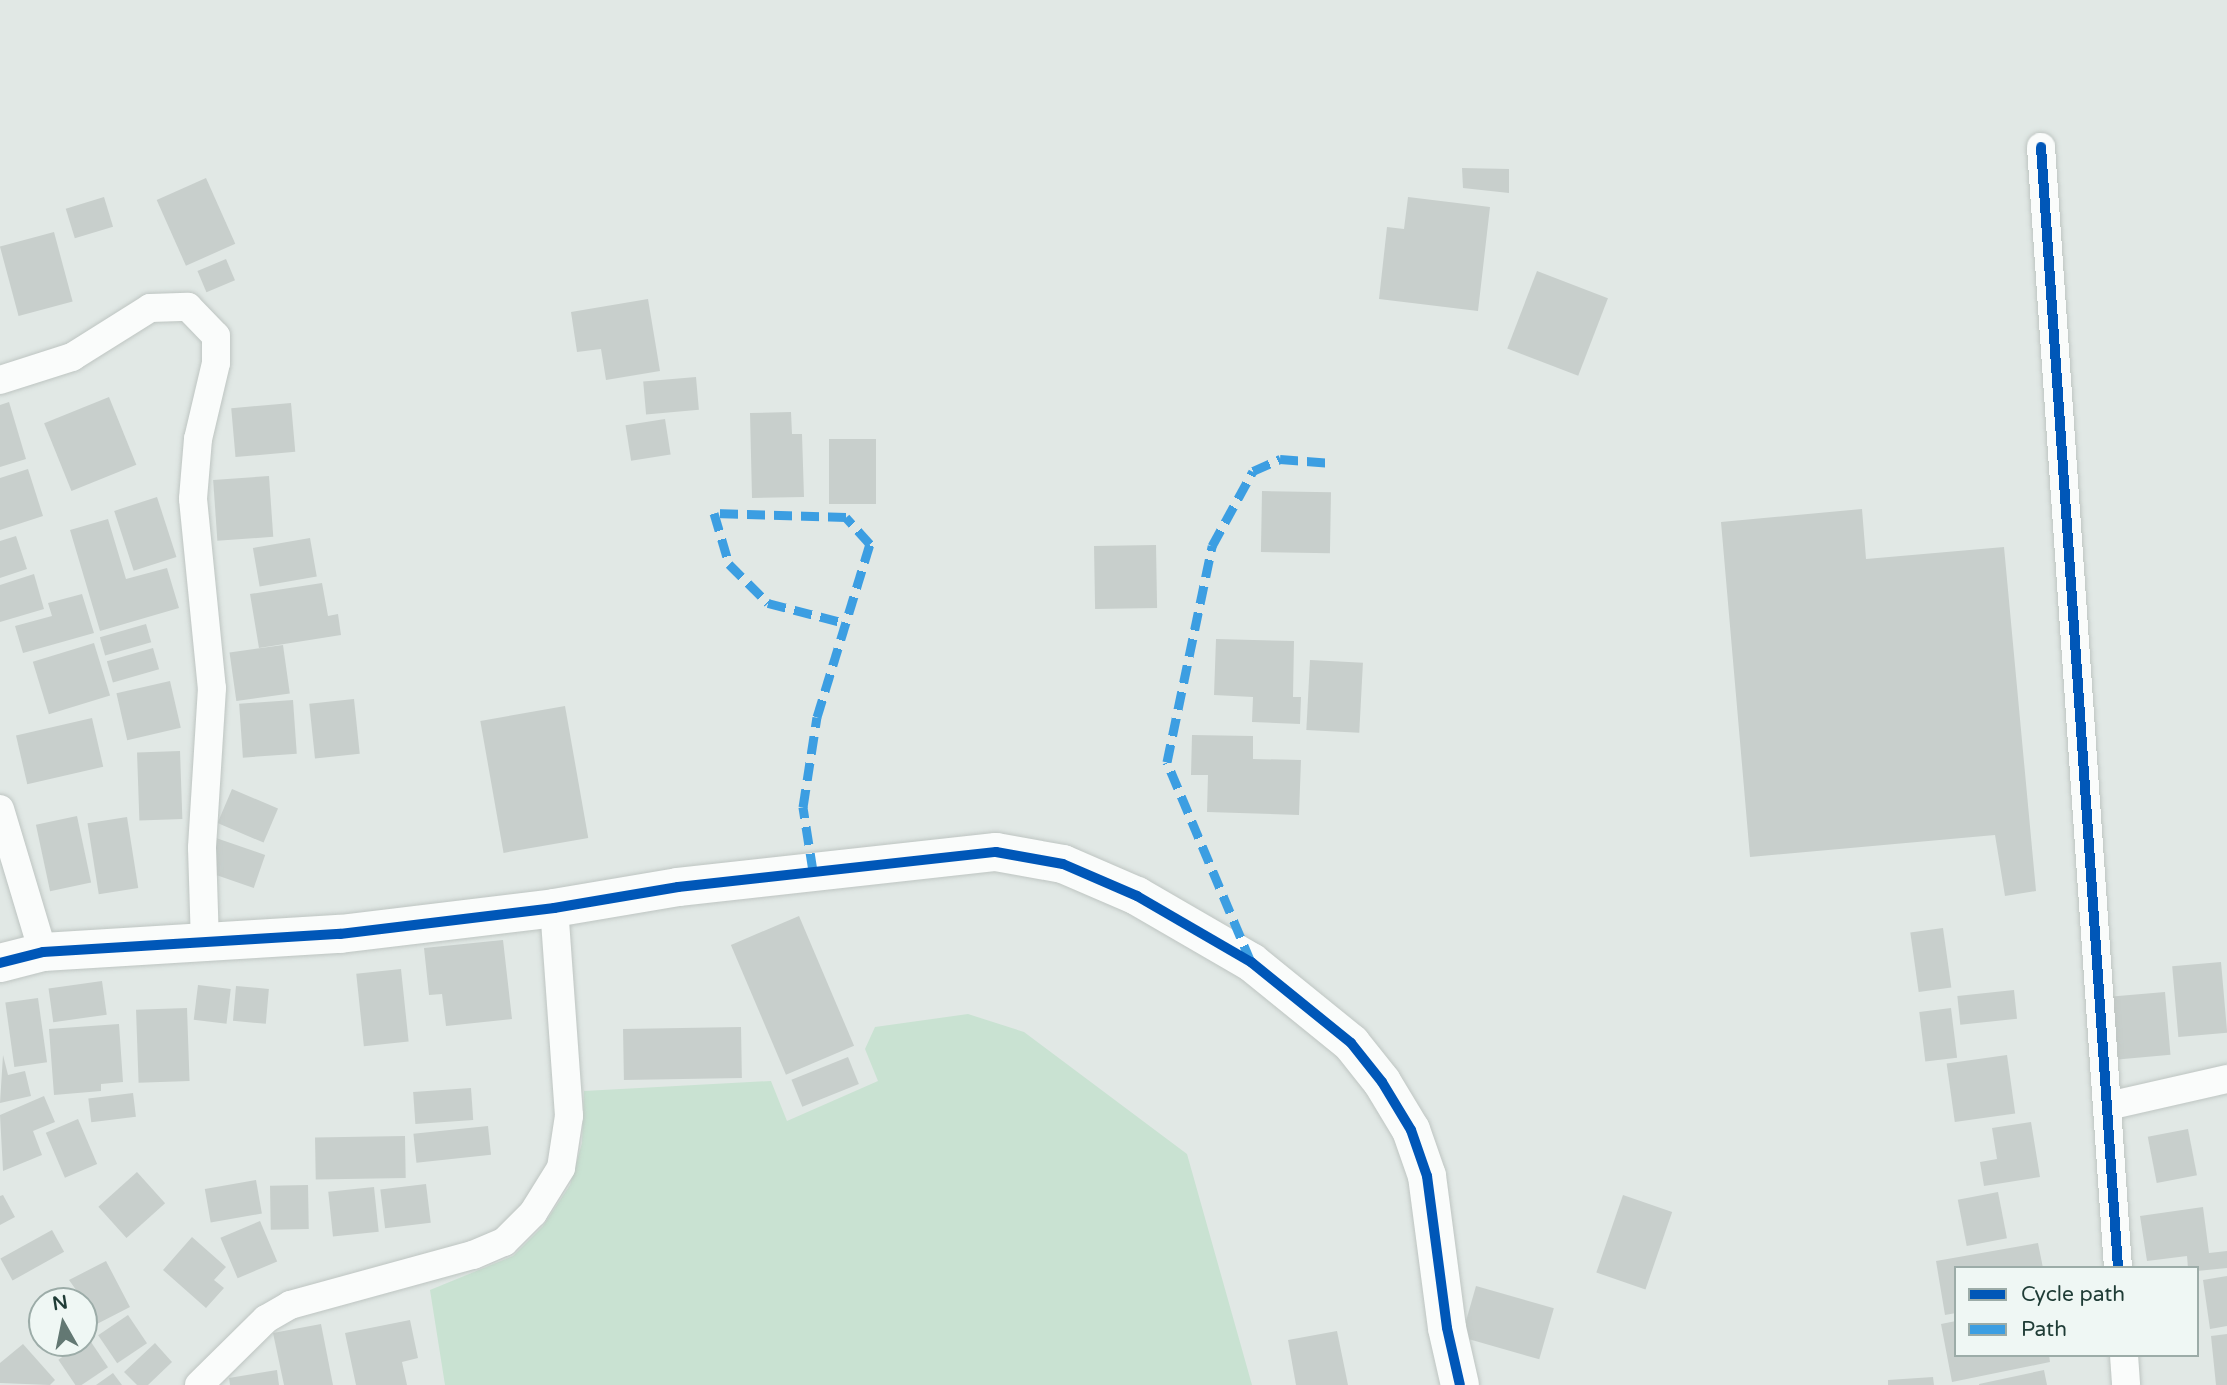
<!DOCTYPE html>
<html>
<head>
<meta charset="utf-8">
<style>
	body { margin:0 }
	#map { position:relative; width:2227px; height:1385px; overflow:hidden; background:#e1e8e5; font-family:"Varela Round",sans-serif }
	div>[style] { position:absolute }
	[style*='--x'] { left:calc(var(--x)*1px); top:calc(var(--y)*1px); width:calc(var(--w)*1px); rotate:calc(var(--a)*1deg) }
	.green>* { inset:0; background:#c9e2d2 }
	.building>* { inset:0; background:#c8cfcc; transform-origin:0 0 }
	.roads { filter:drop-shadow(0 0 2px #bec5c2) drop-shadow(0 0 2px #bec5c2) }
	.street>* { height:28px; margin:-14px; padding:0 14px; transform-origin:14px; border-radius:14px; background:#fafcfb }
	.secondary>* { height:38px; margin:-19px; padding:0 19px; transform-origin:19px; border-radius:19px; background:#fafcfb }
	.quiet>* { height:9px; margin-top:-4.5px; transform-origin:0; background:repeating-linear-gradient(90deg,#3c9ee2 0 18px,transparent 0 27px) }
	.cycleway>* { height:10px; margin:-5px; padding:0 5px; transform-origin:5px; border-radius:5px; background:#0057b8 }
	span { translate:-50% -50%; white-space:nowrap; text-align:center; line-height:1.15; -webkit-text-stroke:5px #eff7f4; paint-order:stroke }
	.legend { position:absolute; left:1954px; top:1266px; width:245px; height:91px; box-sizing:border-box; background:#eff7f4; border:2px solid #9caca8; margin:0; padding:9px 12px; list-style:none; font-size:21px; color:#1f3c36 }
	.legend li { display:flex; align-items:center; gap:14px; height:35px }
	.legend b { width:35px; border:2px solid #9caca8 }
	.north { position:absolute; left:28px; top:1287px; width:70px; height:70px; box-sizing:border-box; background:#eff7f4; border:2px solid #9caca8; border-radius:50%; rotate:351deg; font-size:19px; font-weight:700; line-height:28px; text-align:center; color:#1f3c36 }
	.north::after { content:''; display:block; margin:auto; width:24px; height:32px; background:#637873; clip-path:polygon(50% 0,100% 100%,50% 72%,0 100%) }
</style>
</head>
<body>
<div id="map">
	<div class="green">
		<i style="clip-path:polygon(968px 1014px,1024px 1032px,1187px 1154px,1252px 1385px,445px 1385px,430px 1290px,513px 1256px,543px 1226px,570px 1185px,582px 1143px,584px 1091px,771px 1081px,787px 1121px,878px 1081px,865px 1049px,875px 1027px)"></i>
	</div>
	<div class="building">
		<i style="clip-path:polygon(1462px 168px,1509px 169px,1509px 193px,1463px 188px)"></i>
		<i style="left:206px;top:178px;width:72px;height:54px;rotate:66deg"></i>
		<i style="left:104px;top:197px;width:31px;height:40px;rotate:73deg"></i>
		<i style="clip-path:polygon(1408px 197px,1490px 207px,1478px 311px,1379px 299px,1387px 227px,1404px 229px)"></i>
		<i style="left:54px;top:232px;width:72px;height:56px;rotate:75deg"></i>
		<i style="left:226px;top:259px;width:23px;height:31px;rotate:67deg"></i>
		<i style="left:1537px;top:271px;width:76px;height:83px;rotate:21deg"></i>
		<i style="clip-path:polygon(648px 299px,660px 371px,606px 380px,601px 349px,577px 352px,571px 312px)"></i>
		<i style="left:696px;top:377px;width:33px;height:53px;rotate:85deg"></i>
		<i style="left:109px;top:397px;width:73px;height:70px;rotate:68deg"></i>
		<i style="clip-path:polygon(9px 402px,26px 459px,0 467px,0 405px)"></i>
		<i style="left:291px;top:403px;width:49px;height:60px;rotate:85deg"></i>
		<i style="clip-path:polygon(791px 412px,792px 434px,802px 434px,804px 497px,752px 498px,750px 413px)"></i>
		<i style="left:665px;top:419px;width:36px;height:40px;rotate:81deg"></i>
		<i style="left:829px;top:439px;width:47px;height:65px"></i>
		<i style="clip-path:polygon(28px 469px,43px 516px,0 530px,0 478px)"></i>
		<i style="left:269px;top:476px;width:61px;height:56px;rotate:86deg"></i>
		<i style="left:1262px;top:491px;width:69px;height:61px;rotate:1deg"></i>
		<i style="left:157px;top:497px;width:63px;height:45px;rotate:72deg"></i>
		<i style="clip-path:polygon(1862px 509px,1866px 559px,2004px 547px,2036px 891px,2005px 896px,1995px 835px,1750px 857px,1721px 522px)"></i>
		<i style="clip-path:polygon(108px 519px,126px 579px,167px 568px,179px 608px,100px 631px,70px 530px)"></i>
		<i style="clip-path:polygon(16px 536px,27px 569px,0 578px,0 541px)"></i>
		<i style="left:310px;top:538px;width:39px;height:58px;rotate:80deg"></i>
		<i style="left:1156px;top:545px;width:63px;height:62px;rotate:89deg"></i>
		<i style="clip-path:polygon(34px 574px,44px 609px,0 622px,0 585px)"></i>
		<i style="clip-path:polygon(322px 583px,328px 616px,338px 614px,341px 635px,259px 648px,250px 594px)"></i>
		<i style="clip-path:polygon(82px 594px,94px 633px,23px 653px,15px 626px,52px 616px,48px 603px)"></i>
		<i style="left:146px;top:624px;width:19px;height:48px;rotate:74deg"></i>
		<i style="clip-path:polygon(1216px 639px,1294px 641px,1293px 697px,1301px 697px,1300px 724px,1252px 722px,1253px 697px,1214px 695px)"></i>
		<i style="left:94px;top:643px;width:55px;height:64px;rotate:73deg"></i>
		<i style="left:283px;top:645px;width:49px;height:54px;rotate:82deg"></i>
		<i style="left:153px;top:648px;width:22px;height:48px;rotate:74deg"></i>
		<i style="left:1310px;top:660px;width:53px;height:70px;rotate:3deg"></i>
		<i style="left:170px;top:681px;width:48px;height:55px;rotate:77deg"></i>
		<i style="left:354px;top:699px;width:55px;height:45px;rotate:84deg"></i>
		<i style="left:293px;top:700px;width:54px;height:54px;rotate:86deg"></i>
		<i style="left:565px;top:706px;width:134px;height:86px;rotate:80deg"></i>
		<i style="left:92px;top:718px;width:50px;height:78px;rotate:77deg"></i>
		<i style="clip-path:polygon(1192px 735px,1253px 736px,1253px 759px,1301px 760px,1299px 815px,1207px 812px,1208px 775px,1191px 775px)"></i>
		<i style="left:180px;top:751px;width:68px;height:43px;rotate:88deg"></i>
		<i style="left:232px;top:789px;width:50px;height:37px;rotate:23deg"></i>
		<i style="left:77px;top:816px;width:68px;height:42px;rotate:78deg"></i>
		<i style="left:127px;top:817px;width:72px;height:40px;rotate:81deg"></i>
		<i style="left:216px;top:838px;width:52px;height:35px;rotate:19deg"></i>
		<i style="left:799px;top:916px;width:141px;height:74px;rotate:67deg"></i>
		<i style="left:1943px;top:928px;width:60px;height:33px;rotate:82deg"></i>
		<i style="clip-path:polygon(503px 940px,512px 1019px,446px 1026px,442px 994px,429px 995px,424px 948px)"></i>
		<i style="left:2221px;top:962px;width:71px;height:49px;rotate:85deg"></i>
		<i style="left:401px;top:969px;width:73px;height:45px;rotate:84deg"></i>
		<i style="left:102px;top:981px;width:34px;height:54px;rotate:82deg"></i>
		<i style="left:198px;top:985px;width:33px;height:35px;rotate:7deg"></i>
		<i style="left:236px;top:986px;width:33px;height:35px;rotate:5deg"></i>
		<i style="left:2014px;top:990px;width:29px;height:57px;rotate:84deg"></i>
		<i style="left:2165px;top:992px;width:63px;height:53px;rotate:85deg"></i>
		<i style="left:38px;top:998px;width:65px;height:33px;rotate:82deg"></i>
		<i style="left:187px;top:1008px;width:73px;height:51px;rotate:88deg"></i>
		<i style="left:1951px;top:1008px;width:50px;height:32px;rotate:83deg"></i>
		<i style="clip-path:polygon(119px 1024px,123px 1082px,101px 1084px,101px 1091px,54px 1095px,49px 1029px)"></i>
		<i style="left:741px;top:1027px;width:51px;height:118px;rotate:89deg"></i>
		<i style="clip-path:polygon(3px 1055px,8px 1075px,25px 1071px,31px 1096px,0 1103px)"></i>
		<i style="left:2007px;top:1055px;width:59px;height:61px;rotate:82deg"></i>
		<i style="left:848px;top:1057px;width:29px;height:61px;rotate:68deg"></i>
		<i style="left:471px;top:1088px;width:32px;height:58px;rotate:86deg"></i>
		<i style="left:133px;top:1093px;width:24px;height:45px;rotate:83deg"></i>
		<i style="clip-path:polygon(44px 1096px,55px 1122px,33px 1131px,42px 1155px,3px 1171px,0 1115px)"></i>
		<i style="left:78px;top:1119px;width:49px;height:35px;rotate:67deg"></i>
		<i style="clip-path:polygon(2031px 1122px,2040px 1177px,1984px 1186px,1980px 1162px,1997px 1159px,1992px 1128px)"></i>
		<i style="left:488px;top:1126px;width:29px;height:75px;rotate:84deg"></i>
		<i style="left:2188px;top:1129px;width:47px;height:41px;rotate:79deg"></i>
		<i style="left:405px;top:1136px;width:42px;height:90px;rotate:89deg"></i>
		<i style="left:137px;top:1172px;width:42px;height:52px;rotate:48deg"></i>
		<i style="left:256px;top:1180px;width:34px;height:52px;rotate:80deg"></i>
		<i style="left:426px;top:1184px;width:39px;height:46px;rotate:83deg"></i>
		<i style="left:308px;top:1185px;width:44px;height:38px;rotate:89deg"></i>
		<i style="left:374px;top:1187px;width:45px;height:46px;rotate:84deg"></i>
		<i style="left:1998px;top:1192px;width:47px;height:41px;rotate:79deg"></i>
		<i style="clip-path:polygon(3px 1195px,15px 1217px,0 1225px,0 1196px)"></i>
		<i style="left:1623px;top:1195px;width:52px;height:82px;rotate:19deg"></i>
		<i style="clip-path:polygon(2203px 1207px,2209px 1253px,2227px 1251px,2227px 1268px,2197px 1271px,2188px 1268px,2187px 1256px,2147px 1261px,2140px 1216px)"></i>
		<i style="left:260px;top:1221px;width:44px;height:43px;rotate:67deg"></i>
		<i style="left:52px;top:1230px;width:25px;height:59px;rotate:61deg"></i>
		<i style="clip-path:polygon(192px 1237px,226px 1267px,214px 1280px,224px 1288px,206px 1308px,163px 1270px)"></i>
		<i style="clip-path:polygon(2038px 1243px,2043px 1268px,1956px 1268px,1956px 1313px,1945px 1315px,1936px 1261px)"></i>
		<i style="clip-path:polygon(106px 1261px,130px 1307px,93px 1326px,84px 1301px,69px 1280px)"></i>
		<i style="clip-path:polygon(2227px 1276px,2227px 1326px,2210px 1329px,2203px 1280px)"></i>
		<i style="left:1476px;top:1286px;width:81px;height:53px;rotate:16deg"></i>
		<i style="left:128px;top:1315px;width:34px;height:36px;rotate:56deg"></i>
		<i style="clip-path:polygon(410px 1320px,418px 1358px,402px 1362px,407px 1385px,356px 1385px,345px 1333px)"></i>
		<i style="clip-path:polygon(1956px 1321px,1956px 1355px,2049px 1355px,2050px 1362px,1952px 1382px,1941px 1324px)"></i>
		<i style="clip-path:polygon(321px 1324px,333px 1385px,284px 1385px,273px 1333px)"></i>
		<i style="clip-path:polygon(1337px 1331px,1348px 1385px,1296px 1385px,1288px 1340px)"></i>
		<i style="clip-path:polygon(2227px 1334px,2227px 1385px,2216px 1385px,2211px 1336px)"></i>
		<i style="left:89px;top:1339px;width:34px;height:37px;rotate:56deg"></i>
		<i style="clip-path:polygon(155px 1343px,172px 1362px,148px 1385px,137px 1385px,124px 1372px)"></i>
		<i style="clip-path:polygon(23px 1344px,55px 1380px,50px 1385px,0 1383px,0 1363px)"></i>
		<i style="clip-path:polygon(277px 1370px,279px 1385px,230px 1385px,229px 1378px)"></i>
		<i style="clip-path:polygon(2044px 1370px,2047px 1385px,1979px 1385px,1979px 1384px)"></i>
		<i style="clip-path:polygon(113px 1373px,122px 1385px,96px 1385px)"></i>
		<i style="clip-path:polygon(1933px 1377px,1934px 1385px,1888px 1385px,1888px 1380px)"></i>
	</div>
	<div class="roads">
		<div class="street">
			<i style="--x:2041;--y:147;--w:1124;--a:86.07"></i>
			<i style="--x:0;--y:380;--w:76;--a:-17.7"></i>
			<i style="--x:72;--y:357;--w:92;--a:-32.1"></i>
			<i style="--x:150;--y:308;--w:38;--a:-2"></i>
			<i style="--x:188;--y:307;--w:40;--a:46"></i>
			<i style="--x:216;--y:336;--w:27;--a:90"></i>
			<i style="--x:216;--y:363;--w:78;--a:103.3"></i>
			<i style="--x:198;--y:439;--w:60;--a:94.8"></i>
			<i style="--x:193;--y:499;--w:190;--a:84.3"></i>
			<i style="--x:212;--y:688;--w:160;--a:93.6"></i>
			<i style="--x:202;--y:848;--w:96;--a:88.2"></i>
			<i style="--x:0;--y:809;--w:149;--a:73.3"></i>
			<i style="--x:2108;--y:1106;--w:122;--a:-12.8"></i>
			<i style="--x:2124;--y:1355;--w:30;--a:86"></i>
			<i style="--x:199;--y:1385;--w:94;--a:-44.6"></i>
			<i style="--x:266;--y:1319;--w:28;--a:-30"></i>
			<i style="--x:290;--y:1305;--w:190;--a:-15.3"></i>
			<i style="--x:473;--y:1255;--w:34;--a:-23"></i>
			<i style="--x:504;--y:1242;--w:41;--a:-45"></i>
			<i style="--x:533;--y:1213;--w:53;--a:-58.1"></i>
			<i style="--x:561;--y:1168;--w:53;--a:-81.3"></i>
			<i style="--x:569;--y:1116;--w:209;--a:-94.1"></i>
		</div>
		<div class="secondary">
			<i style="--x:0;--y:963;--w:44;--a:-14.3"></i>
			<i style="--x:43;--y:952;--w:298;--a:-3.5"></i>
			<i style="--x:340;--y:934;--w:216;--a:-6.9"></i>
			<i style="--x:554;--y:908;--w:126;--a:-9.6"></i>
			<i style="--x:678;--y:887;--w:320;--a:-6.3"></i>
			<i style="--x:996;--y:852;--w:68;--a:10.2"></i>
			<i style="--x:1063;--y:864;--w:81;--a:23.4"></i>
			<i style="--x:1137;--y:896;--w:132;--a:30.1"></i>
			<i style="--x:1251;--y:962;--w:129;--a:39"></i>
			<i style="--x:1351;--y:1043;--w:50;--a:51.5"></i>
			<i style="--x:1382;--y:1082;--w:56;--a:58.9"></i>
			<i style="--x:1411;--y:1130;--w:49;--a:70.8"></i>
			<i style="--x:1427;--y:1176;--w:153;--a:82.5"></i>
			<i style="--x:1447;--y:1328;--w:58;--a:77.2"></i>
		</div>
	</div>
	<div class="quiet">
		<i style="--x:813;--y:871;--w:65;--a:-98.9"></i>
		<i style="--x:803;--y:807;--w:91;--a:-81.2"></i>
		<i style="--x:817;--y:717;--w:181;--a:-73"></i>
		<i style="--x:870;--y:544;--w:36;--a:-132"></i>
		<i style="--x:846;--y:517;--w:132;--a:-178.3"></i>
		<i style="--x:714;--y:513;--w:53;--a:73.6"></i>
		<i style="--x:729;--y:564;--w:55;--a:45"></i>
		<i style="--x:768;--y:603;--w:80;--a:14.6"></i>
		<i style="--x:1251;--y:962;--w:217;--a:-112.8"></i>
		<i style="--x:1167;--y:762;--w:221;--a:-78.2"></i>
		<i style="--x:1212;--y:546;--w:85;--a:-61.3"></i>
		<i style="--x:1253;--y:471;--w:30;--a:-24"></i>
		<i style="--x:1280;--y:459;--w:52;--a:4.4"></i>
	</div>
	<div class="cycleway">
		<i style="--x:2041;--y:147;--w:1124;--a:86.07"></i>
		<i style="--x:0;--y:963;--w:44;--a:-14.3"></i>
		<i style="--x:43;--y:952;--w:298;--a:-3.5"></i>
		<i style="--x:340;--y:934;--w:216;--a:-6.9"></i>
		<i style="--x:554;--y:908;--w:126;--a:-9.6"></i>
		<i style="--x:678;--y:887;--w:320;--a:-6.3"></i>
		<i style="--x:996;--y:852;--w:68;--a:10.2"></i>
		<i style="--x:1063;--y:864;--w:81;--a:23.4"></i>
		<i style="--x:1137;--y:896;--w:132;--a:30.1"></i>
		<i style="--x:1251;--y:962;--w:129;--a:39"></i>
		<i style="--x:1351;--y:1043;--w:50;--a:51.5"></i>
		<i style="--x:1382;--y:1082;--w:56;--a:58.9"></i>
		<i style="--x:1411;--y:1130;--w:49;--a:70.8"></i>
		<i style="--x:1427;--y:1176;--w:153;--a:82.5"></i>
		<i style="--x:1447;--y:1328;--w:58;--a:77.2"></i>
	</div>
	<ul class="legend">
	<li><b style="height:9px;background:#0057b8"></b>Cycle path</li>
	<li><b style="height:9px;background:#3c9ee2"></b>Path</li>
	</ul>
	<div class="north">N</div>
</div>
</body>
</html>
